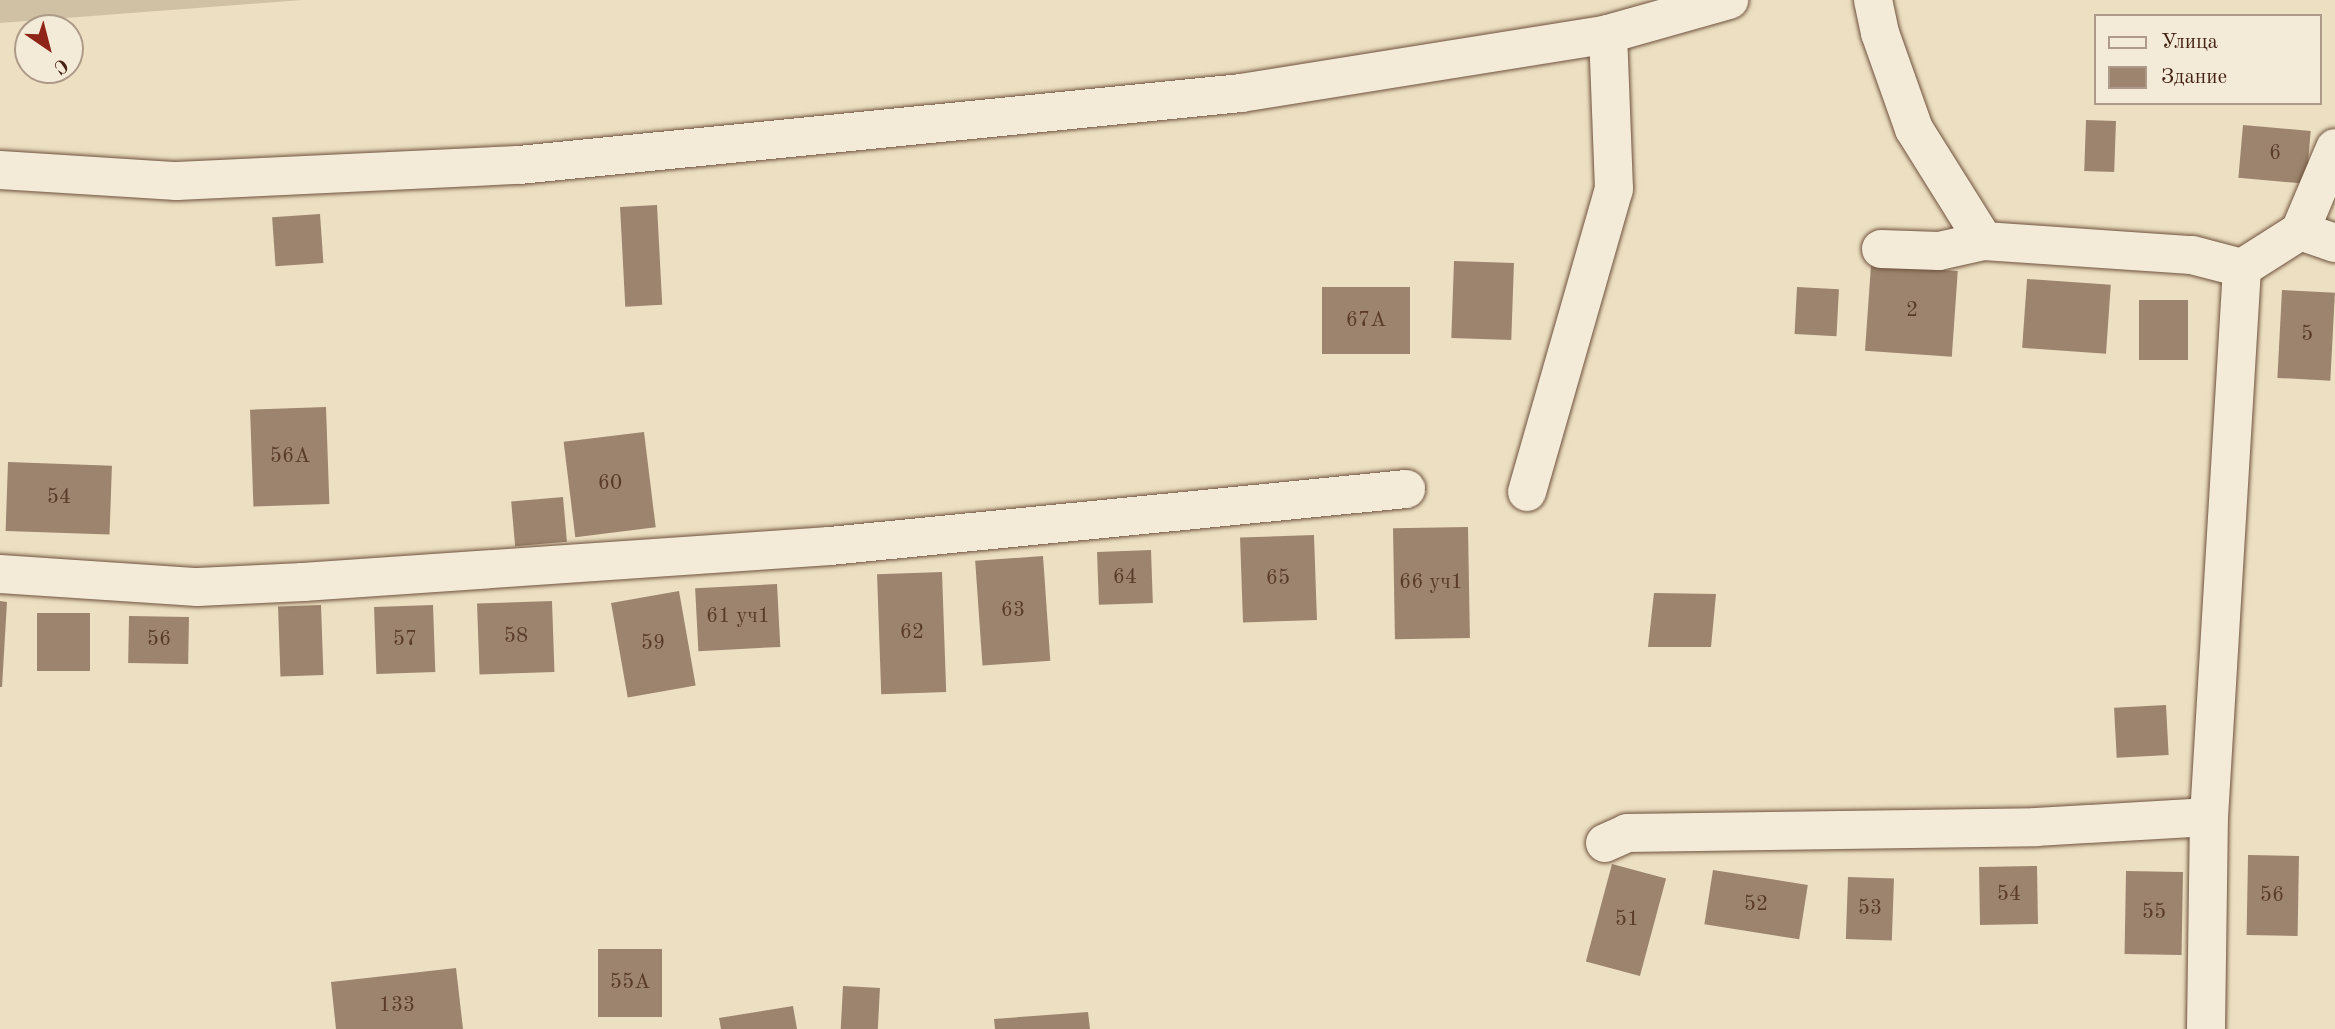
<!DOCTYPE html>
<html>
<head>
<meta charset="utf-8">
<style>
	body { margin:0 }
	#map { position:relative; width:2335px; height:1029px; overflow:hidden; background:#ede0c2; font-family:"Old Standard TT",serif }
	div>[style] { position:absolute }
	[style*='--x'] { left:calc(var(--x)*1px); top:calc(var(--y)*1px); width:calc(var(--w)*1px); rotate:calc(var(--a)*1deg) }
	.green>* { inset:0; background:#d0c0a4 }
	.building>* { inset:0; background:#9c846e; transform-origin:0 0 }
	.roads { filter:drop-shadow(0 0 2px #6e513e) drop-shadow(0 0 2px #6e513e) }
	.minor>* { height:38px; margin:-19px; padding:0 19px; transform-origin:19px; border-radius:19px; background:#f3ebd7 }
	span { translate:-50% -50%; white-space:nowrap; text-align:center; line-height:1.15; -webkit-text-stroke:5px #f3ebd7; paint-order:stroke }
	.number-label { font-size:21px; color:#5a3a29 }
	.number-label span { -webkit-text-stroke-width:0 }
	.legend { position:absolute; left:2094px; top:14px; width:228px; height:91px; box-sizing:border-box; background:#f3ebd7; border:2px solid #ad9a88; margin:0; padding:9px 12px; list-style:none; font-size:21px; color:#442112 }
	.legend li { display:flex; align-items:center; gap:14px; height:35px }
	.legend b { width:35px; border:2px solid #ad9a88 }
	.north { position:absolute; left:14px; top:14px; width:70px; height:70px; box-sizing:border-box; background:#f3ebd7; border:2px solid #ad9a88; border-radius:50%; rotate:145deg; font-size:19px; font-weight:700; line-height:28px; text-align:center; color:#442112 }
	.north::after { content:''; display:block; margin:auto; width:24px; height:32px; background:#8f2418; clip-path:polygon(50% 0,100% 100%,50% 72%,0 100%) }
</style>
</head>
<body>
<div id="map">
	<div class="green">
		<i style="clip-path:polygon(0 0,302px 0,0 23px)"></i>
	</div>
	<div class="building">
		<i style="left:2086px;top:120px;width:30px;height:51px;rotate:2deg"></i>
		<i style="left:2243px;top:125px;width:68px;height:53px;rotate:5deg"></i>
		<i style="left:657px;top:205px;width:100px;height:37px;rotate:87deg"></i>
		<i style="left:320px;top:214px;width:49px;height:48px;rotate:86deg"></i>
		<i style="left:1454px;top:261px;width:60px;height:77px;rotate:2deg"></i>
		<i style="left:1871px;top:265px;width:87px;height:86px;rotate:4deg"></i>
		<i style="left:2027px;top:279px;width:84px;height:69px;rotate:4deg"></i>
		<i style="left:1410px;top:287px;width:67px;height:88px;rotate:90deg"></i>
		<i style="left:1797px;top:287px;width:42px;height:47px;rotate:3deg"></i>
		<i style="left:2282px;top:290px;width:53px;height:88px;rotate:3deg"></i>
		<i style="left:2139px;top:300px;width:49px;height:60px"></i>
		<i style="left:326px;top:407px;width:97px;height:76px;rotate:88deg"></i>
		<i style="left:644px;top:432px;width:96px;height:81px;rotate:83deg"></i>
		<i style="left:8px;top:462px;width:104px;height:69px;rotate:2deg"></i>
		<i style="left:563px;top:497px;width:45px;height:52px;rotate:85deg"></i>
		<i style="left:1468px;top:527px;width:111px;height:75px;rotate:89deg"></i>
		<i style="left:1314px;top:535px;width:85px;height:74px;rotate:88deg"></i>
		<i style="left:1151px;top:550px;width:53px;height:54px;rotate:88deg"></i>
		<i style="left:1043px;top:556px;width:105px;height:68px;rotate:86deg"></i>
		<i style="left:942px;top:572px;width:120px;height:65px;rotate:88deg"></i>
		<i style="left:777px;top:584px;width:63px;height:82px;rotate:87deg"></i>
		<i style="left:679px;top:591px;width:96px;height:69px;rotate:80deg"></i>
		<i style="clip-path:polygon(1654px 593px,1716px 594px,1711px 647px,1648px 647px)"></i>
		<i style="clip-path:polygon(0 601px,7px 602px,2px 687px,0 687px)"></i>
		<i style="left:552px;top:601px;width:71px;height:75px;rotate:88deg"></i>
		<i style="left:321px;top:605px;width:70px;height:43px;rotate:88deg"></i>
		<i style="left:433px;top:605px;width:67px;height:59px;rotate:88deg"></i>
		<i style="left:37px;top:613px;width:53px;height:58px"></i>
		<i style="left:129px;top:616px;width:60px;height:47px;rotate:1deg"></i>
		<i style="left:2166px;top:705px;width:50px;height:52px;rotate:87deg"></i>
		<i style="left:2248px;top:855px;width:51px;height:80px;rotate:1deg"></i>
		<i style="left:1612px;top:864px;width:56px;height:101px;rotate:15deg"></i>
		<i style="left:2037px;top:866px;width:58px;height:58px;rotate:89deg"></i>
		<i style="left:1713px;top:870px;width:96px;height:55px;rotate:9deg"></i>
		<i style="left:2126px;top:871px;width:57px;height:83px;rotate:1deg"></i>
		<i style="left:1848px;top:877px;width:46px;height:62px;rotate:2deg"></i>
		<i style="left:598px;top:949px;width:64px;height:68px"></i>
		<i style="clip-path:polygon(456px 968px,463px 1029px,336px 1029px,331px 982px)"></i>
		<i style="left:843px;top:986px;width:37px;height:43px;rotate:3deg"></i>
		<i style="clip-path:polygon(793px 1006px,797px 1029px,721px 1029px,719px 1018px)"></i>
		<i style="clip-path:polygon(1088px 1012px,1090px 1029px,995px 1029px,994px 1019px)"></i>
	</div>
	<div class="roads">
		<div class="minor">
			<i style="--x:1873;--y:0;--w:34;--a:78"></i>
			<i style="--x:1880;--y:33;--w:102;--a:70.5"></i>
			<i style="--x:1914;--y:129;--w:132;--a:58"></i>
			<i style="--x:0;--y:170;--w:177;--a:3.6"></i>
			<i style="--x:177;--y:181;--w:342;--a:-2.7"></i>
			<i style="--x:519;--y:165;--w:726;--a:-5.69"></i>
			<i style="--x:1241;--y:93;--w:372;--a:-9.1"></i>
			<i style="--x:1608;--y:34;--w:126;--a:-15.7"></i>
			<i style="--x:2300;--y:231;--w:90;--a:-67.1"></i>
			<i style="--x:1881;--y:249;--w:58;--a:2"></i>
			<i style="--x:1939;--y:251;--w:46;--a:-12.5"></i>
			<i style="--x:1984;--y:241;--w:208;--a:3.9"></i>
			<i style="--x:2192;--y:255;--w:52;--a:14.6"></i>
			<i style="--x:2242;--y:268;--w:69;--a:-32.5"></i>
			<i style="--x:2300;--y:231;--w:37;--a:19"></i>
			<i style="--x:1527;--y:492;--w:315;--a:-74"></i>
			<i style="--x:1614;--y:189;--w:155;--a:-92.2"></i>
			<i style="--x:0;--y:574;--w:198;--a:3.8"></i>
			<i style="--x:198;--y:587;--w:105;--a:-2.7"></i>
			<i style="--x:303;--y:582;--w:528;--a:-3.91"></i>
			<i style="--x:830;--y:546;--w:579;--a:-5.65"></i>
			<i style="--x:1605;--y:843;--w:24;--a:-24"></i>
			<i style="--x:1627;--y:833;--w:409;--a:-0.8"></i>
			<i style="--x:2036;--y:827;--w:173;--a:-3.3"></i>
			<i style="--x:2206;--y:1029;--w:212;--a:-89.2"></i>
			<i style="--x:2209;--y:817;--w:550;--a:-86.56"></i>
		</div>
	</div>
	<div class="number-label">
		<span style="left:2275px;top:154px">6</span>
		<span style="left:1912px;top:311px">2</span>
		<span style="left:1366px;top:321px">67А</span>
		<span style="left:2307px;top:335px">5</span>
		<span style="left:290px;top:457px">56А</span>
		<span style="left:610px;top:484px">60</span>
		<span style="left:59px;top:498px">54</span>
		<span style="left:1125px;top:578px">64</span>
		<span style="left:1278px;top:579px">65</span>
		<span style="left:1431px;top:583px">66 уч1</span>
		<span style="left:1013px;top:611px">63</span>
		<span style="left:738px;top:617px">61 уч1</span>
		<span style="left:912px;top:633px">62</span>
		<span style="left:516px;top:637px">58</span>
		<span style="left:159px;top:640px">56</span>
		<span style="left:405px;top:640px">57</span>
		<span style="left:653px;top:644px">59</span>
		<span style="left:2009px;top:895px">54</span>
		<span style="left:2272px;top:896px">56</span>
		<span style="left:1756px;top:905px">52</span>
		<span style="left:1870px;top:909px">53</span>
		<span style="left:2154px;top:913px">55</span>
		<span style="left:1627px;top:920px">51</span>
		<span style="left:630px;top:983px">55А</span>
		<span style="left:397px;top:1006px">133</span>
	</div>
	<ul class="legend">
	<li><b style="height:9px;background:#f3ebd7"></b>Улица</li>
	<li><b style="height:19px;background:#9c846e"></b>Здание</li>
	</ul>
	<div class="north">С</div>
</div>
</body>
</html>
